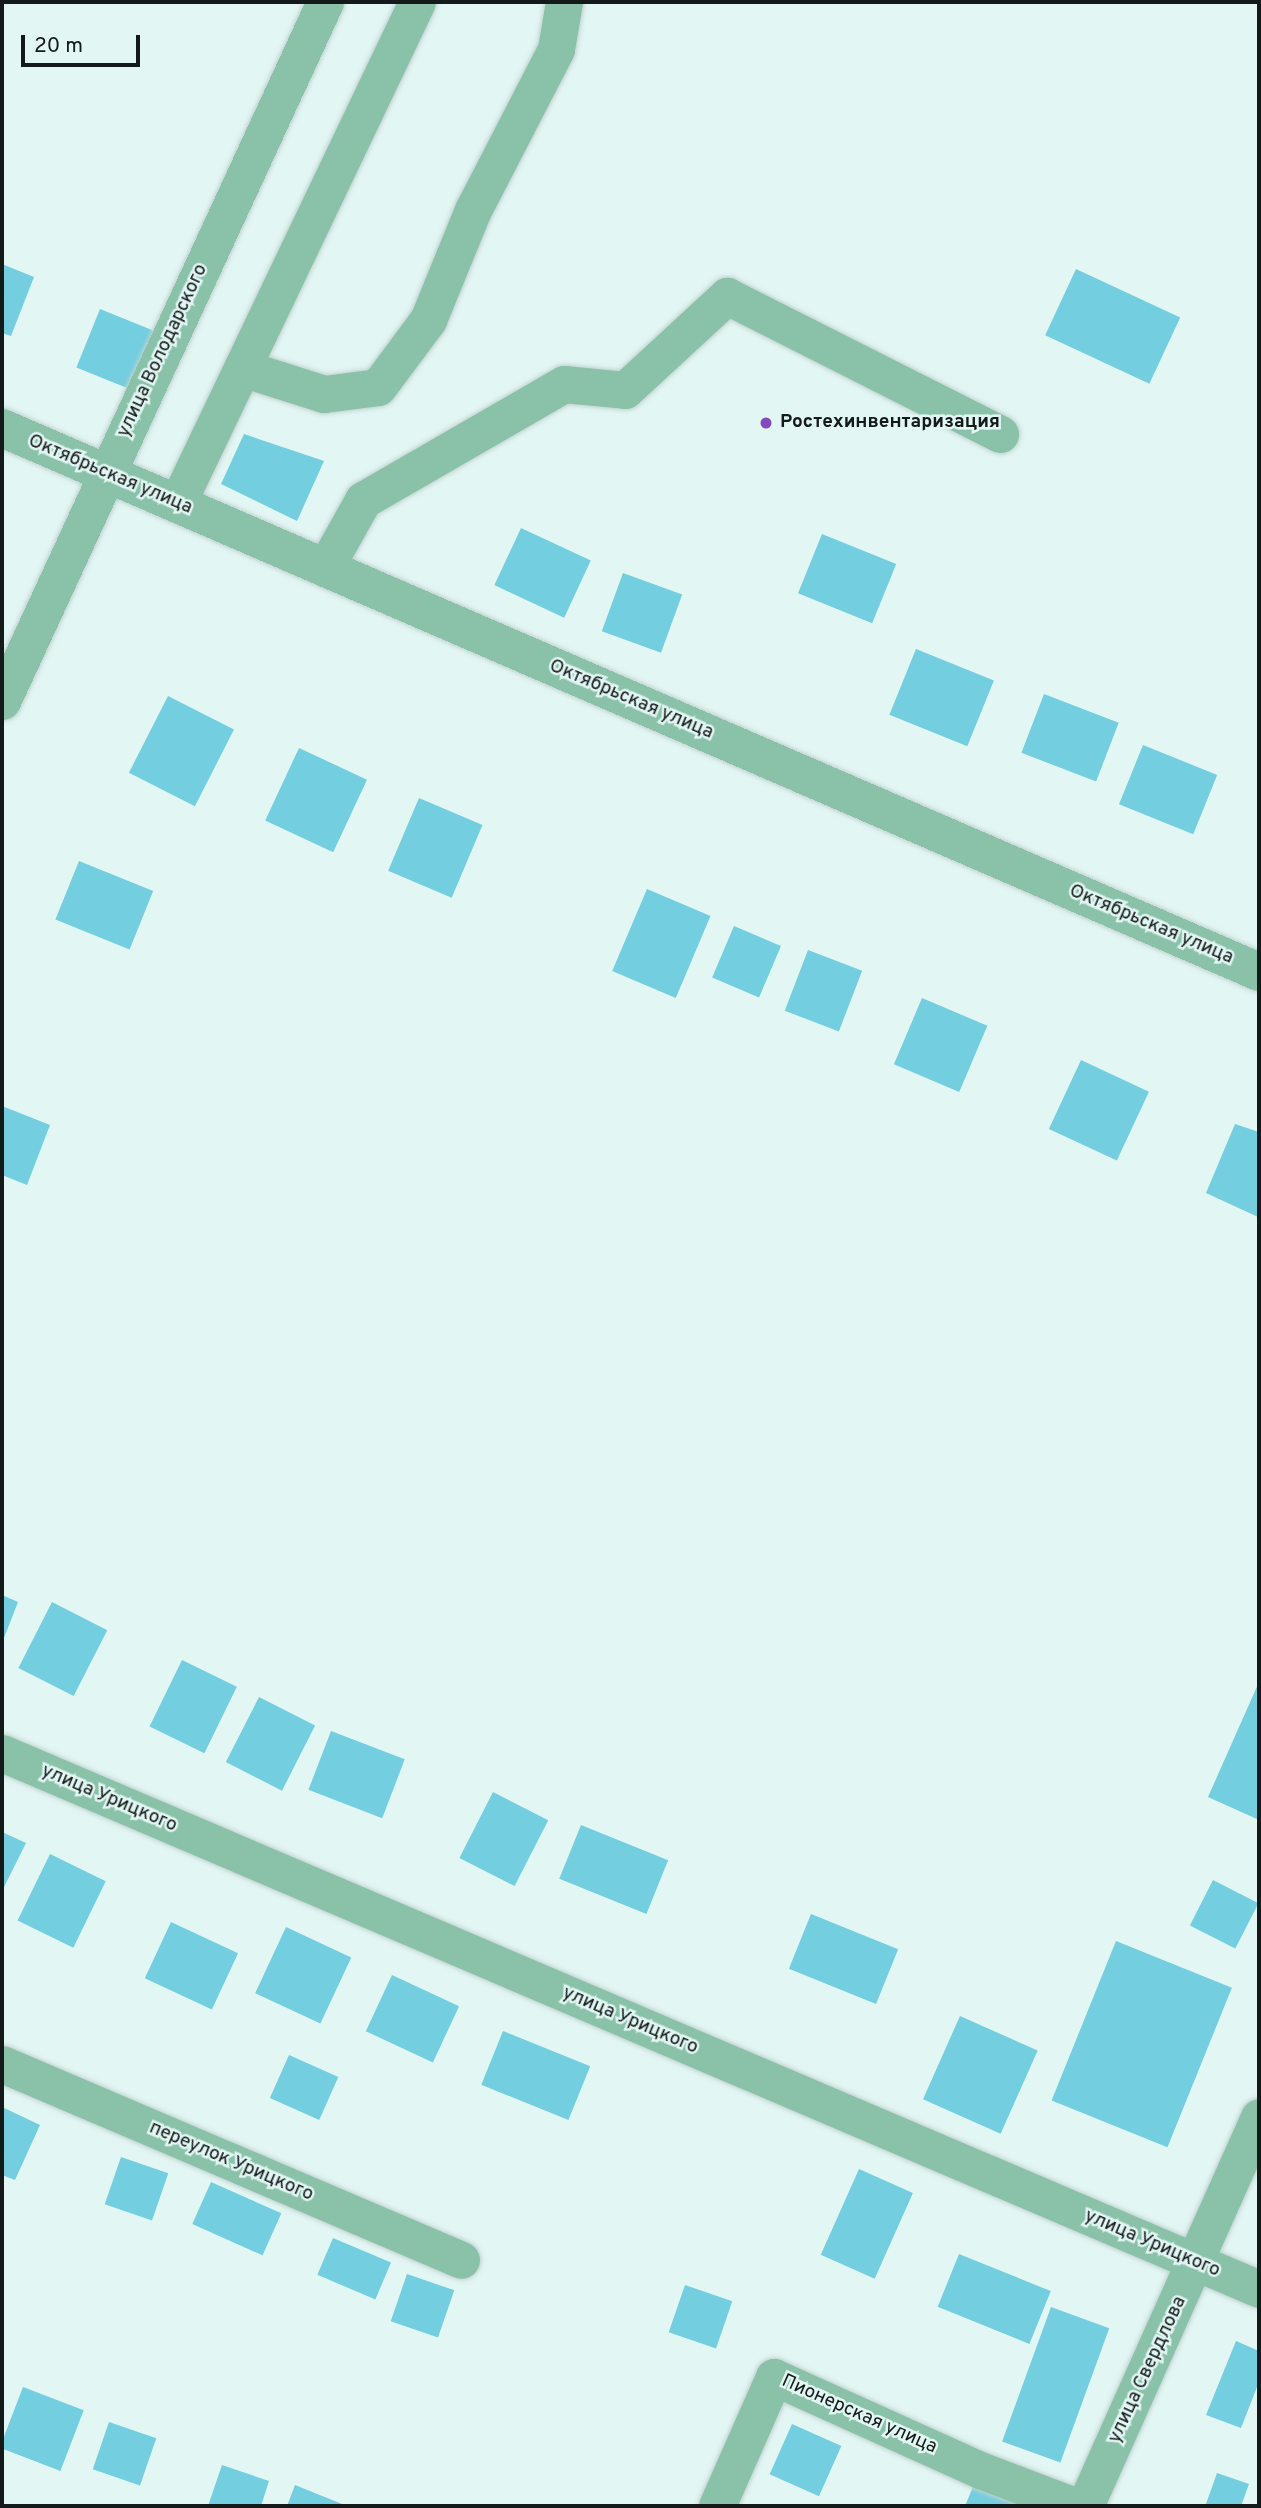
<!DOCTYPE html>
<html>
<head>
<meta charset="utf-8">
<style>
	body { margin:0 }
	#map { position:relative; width:1261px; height:2508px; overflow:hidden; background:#e2f6f3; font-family:Overpass,sans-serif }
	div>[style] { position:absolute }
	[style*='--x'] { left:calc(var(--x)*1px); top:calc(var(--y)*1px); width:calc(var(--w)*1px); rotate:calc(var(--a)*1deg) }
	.building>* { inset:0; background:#73cee0; transform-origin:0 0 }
	.roads { filter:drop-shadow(0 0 2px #c1d3d0) drop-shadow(0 0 2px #c1d3d0) }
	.minor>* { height:37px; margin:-18.5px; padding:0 18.5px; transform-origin:18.5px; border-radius:18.5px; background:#8ac2a9 }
	.tertiary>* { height:38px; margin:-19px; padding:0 19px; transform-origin:19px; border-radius:19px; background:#8ac2a9 }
	.dots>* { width:19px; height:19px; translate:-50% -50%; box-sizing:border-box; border:4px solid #e2f6f3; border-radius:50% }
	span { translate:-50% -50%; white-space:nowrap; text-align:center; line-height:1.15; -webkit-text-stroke:5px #e2f6f3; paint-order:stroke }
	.street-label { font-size:19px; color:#131a19 }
	.poi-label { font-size:19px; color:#131a19; font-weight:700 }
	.left { translate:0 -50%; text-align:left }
	.frame { position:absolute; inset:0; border:4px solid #131a19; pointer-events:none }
	.scale { position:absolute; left:21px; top:35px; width:119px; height:32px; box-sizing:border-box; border:4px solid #131a19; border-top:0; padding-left:9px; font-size:21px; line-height:24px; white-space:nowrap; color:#131a19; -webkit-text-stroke:5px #e2f6f3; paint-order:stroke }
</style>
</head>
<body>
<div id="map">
	<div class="building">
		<i style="clip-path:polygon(2px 264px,34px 277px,11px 336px,2px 333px)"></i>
		<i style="left:1076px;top:269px;width:115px;height:73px;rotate:25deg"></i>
		<i style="left:100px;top:309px;width:62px;height:63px;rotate:22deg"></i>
		<i style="clip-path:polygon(244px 434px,324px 461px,297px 521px,221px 484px)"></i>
		<i style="left:521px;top:528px;width:77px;height:63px;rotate:25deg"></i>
		<i style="left:822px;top:534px;width:80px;height:64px;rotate:22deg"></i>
		<i style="left:623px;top:573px;width:63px;height:62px;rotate:20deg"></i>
		<i style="left:916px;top:649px;width:84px;height:71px;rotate:22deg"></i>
		<i style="left:1044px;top:694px;width:80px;height:63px;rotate:21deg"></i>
		<i style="left:168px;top:696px;width:74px;height:86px;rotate:27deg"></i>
		<i style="left:1143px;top:745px;width:80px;height:64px;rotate:22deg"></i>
		<i style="left:299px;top:748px;width:75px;height:80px;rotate:25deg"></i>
		<i style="left:419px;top:798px;width:69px;height:79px;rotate:23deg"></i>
		<i style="left:79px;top:861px;width:80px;height:63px;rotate:22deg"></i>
		<i style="left:647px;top:889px;width:69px;height:89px;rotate:23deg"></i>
		<i style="left:734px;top:926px;width:51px;height:56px;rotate:23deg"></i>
		<i style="left:808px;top:950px;width:58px;height:65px;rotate:21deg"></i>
		<i style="left:922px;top:998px;width:71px;height:72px;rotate:23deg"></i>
		<i style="left:1081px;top:1060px;width:75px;height:76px;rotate:25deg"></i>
		<i style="clip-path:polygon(2px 1106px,50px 1125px,27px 1185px,2px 1175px)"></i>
		<i style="clip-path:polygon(1235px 1124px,1259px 1132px,1258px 1217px,1206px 1193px)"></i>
		<i style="clip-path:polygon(2px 1595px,18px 1602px,2px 1643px)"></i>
		<i style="left:52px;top:1602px;width:62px;height:74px;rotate:27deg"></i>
		<i style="left:182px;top:1660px;width:61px;height:74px;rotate:26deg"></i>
		<i style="clip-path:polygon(1259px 1682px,1259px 1820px,1208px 1797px)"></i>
		<i style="left:259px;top:1697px;width:63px;height:73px;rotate:27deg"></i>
		<i style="left:331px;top:1731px;width:79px;height:63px;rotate:21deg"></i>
		<i style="left:493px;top:1792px;width:62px;height:74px;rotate:27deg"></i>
		<i style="left:581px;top:1825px;width:94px;height:58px;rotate:22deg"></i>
		<i style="clip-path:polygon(2px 1832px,26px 1843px,2px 1891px)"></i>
		<i style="left:50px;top:1854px;width:62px;height:74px;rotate:26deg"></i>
		<i style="left:1213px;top:1880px;width:51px;height:51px;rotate:27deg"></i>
		<i style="left:811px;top:1914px;width:94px;height:59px;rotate:22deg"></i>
		<i style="left:171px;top:1922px;width:74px;height:62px;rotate:25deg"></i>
		<i style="left:286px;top:1927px;width:72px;height:73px;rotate:25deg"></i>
		<i style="left:1116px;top:1941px;width:125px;height:172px;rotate:22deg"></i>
		<i style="left:392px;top:1975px;width:74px;height:62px;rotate:25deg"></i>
		<i style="left:960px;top:2016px;width:85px;height:91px;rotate:24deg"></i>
		<i style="left:503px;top:2031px;width:94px;height:58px;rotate:22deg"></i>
		<i style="left:289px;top:2055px;width:54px;height:47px;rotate:24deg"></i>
		<i style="clip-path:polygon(2px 2107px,40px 2125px,15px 2180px,2px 2175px)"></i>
		<i style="left:121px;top:2157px;width:50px;height:50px;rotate:19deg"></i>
		<i style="left:859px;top:2169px;width:59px;height:94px;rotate:24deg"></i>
		<i style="left:211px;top:2182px;width:77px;height:46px;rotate:24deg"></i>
		<i style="left:333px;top:2238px;width:63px;height:40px;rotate:23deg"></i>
		<i style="left:959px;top:2254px;width:99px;height:57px;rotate:22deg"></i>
		<i style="left:407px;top:2274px;width:50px;height:50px;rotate:19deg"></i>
		<i style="left:685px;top:2285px;width:50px;height:50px;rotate:19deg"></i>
		<i style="left:1051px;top:2307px;width:62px;height:143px;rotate:20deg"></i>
		<i style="clip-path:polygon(1236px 2341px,1259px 2351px,1259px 2382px,1241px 2428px,1206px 2415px)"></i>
		<i style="left:23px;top:2387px;width:65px;height:65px;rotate:21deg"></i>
		<i style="left:109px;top:2422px;width:50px;height:50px;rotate:19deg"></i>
		<i style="left:792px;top:2424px;width:54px;height:55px;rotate:24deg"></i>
		<i style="clip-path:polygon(222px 2465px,269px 2481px,261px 2506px,208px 2506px)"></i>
		<i style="clip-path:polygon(980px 2470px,1021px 2506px,965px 2506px)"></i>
		<i style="clip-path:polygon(1217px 2473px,1249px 2484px,1241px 2506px,1206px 2504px)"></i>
		<i style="clip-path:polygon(295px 2485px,347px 2506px,287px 2506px)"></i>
	</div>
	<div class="roads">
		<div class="minor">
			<i style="--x:242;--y:368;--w:86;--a:17.6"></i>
			<i style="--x:324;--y:394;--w:54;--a:-7.4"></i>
			<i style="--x:378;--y:387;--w:84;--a:-53.3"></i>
			<i style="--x:428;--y:320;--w:119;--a:-67.8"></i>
			<i style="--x:473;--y:210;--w:181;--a:-62.7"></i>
			<i style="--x:556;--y:49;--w:48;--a:-80.3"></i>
			<i style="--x:177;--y:504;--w:556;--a:-64.45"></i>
			<i style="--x:325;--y:568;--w:78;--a:-60.8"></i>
			<i style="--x:363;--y:500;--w:232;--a:-30"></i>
			<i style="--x:564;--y:384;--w:61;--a:5.6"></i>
			<i style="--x:625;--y:390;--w:139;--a:-42.7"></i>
			<i style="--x:727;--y:296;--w:306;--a:26.8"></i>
			<i style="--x:2;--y:701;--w:770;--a:-65.2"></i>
			<i style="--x:2;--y:1753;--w:1367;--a:23.09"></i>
			<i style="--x:2;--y:2064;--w:499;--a:23.1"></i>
			<i style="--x:717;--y:2506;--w:141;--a:-66.2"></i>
			<i style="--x:774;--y:2377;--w:226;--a:24.3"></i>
			<i style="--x:980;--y:2470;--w:102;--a:20.8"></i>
			<i style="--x:1085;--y:2506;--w:426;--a:-65.9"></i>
		</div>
		<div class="tertiary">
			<i style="--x:2;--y:428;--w:1370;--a:23.4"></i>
		</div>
	</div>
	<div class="dots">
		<i style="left:766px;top:423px;background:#8549bf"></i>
	</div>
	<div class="street-label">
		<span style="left:163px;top:351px;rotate:-65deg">улица Володарского</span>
		<span style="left:110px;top:475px;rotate:23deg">Октябрьская улица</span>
		<span style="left:631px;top:700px;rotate:23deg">Октябрьская улица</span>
		<span style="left:1151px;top:925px;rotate:23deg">Октябрьская улица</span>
		<span style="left:109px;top:1799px;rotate:23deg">улица Урицкого</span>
		<span style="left:630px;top:2021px;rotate:23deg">улица Урицкого</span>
		<span style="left:231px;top:2162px;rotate:23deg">переулок Урицкого</span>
		<span style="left:1152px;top:2244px;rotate:23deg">улица Урицкого</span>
		<span style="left:1148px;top:2370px;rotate:-65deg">улица Свердлова</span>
		<span style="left:859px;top:2415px;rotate:24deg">Пионерская улица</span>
	</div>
	<div class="poi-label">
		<span class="left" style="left:780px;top:423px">Ростехинвентаризация</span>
	</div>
	<div class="frame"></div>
	<div class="scale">20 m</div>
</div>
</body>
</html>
